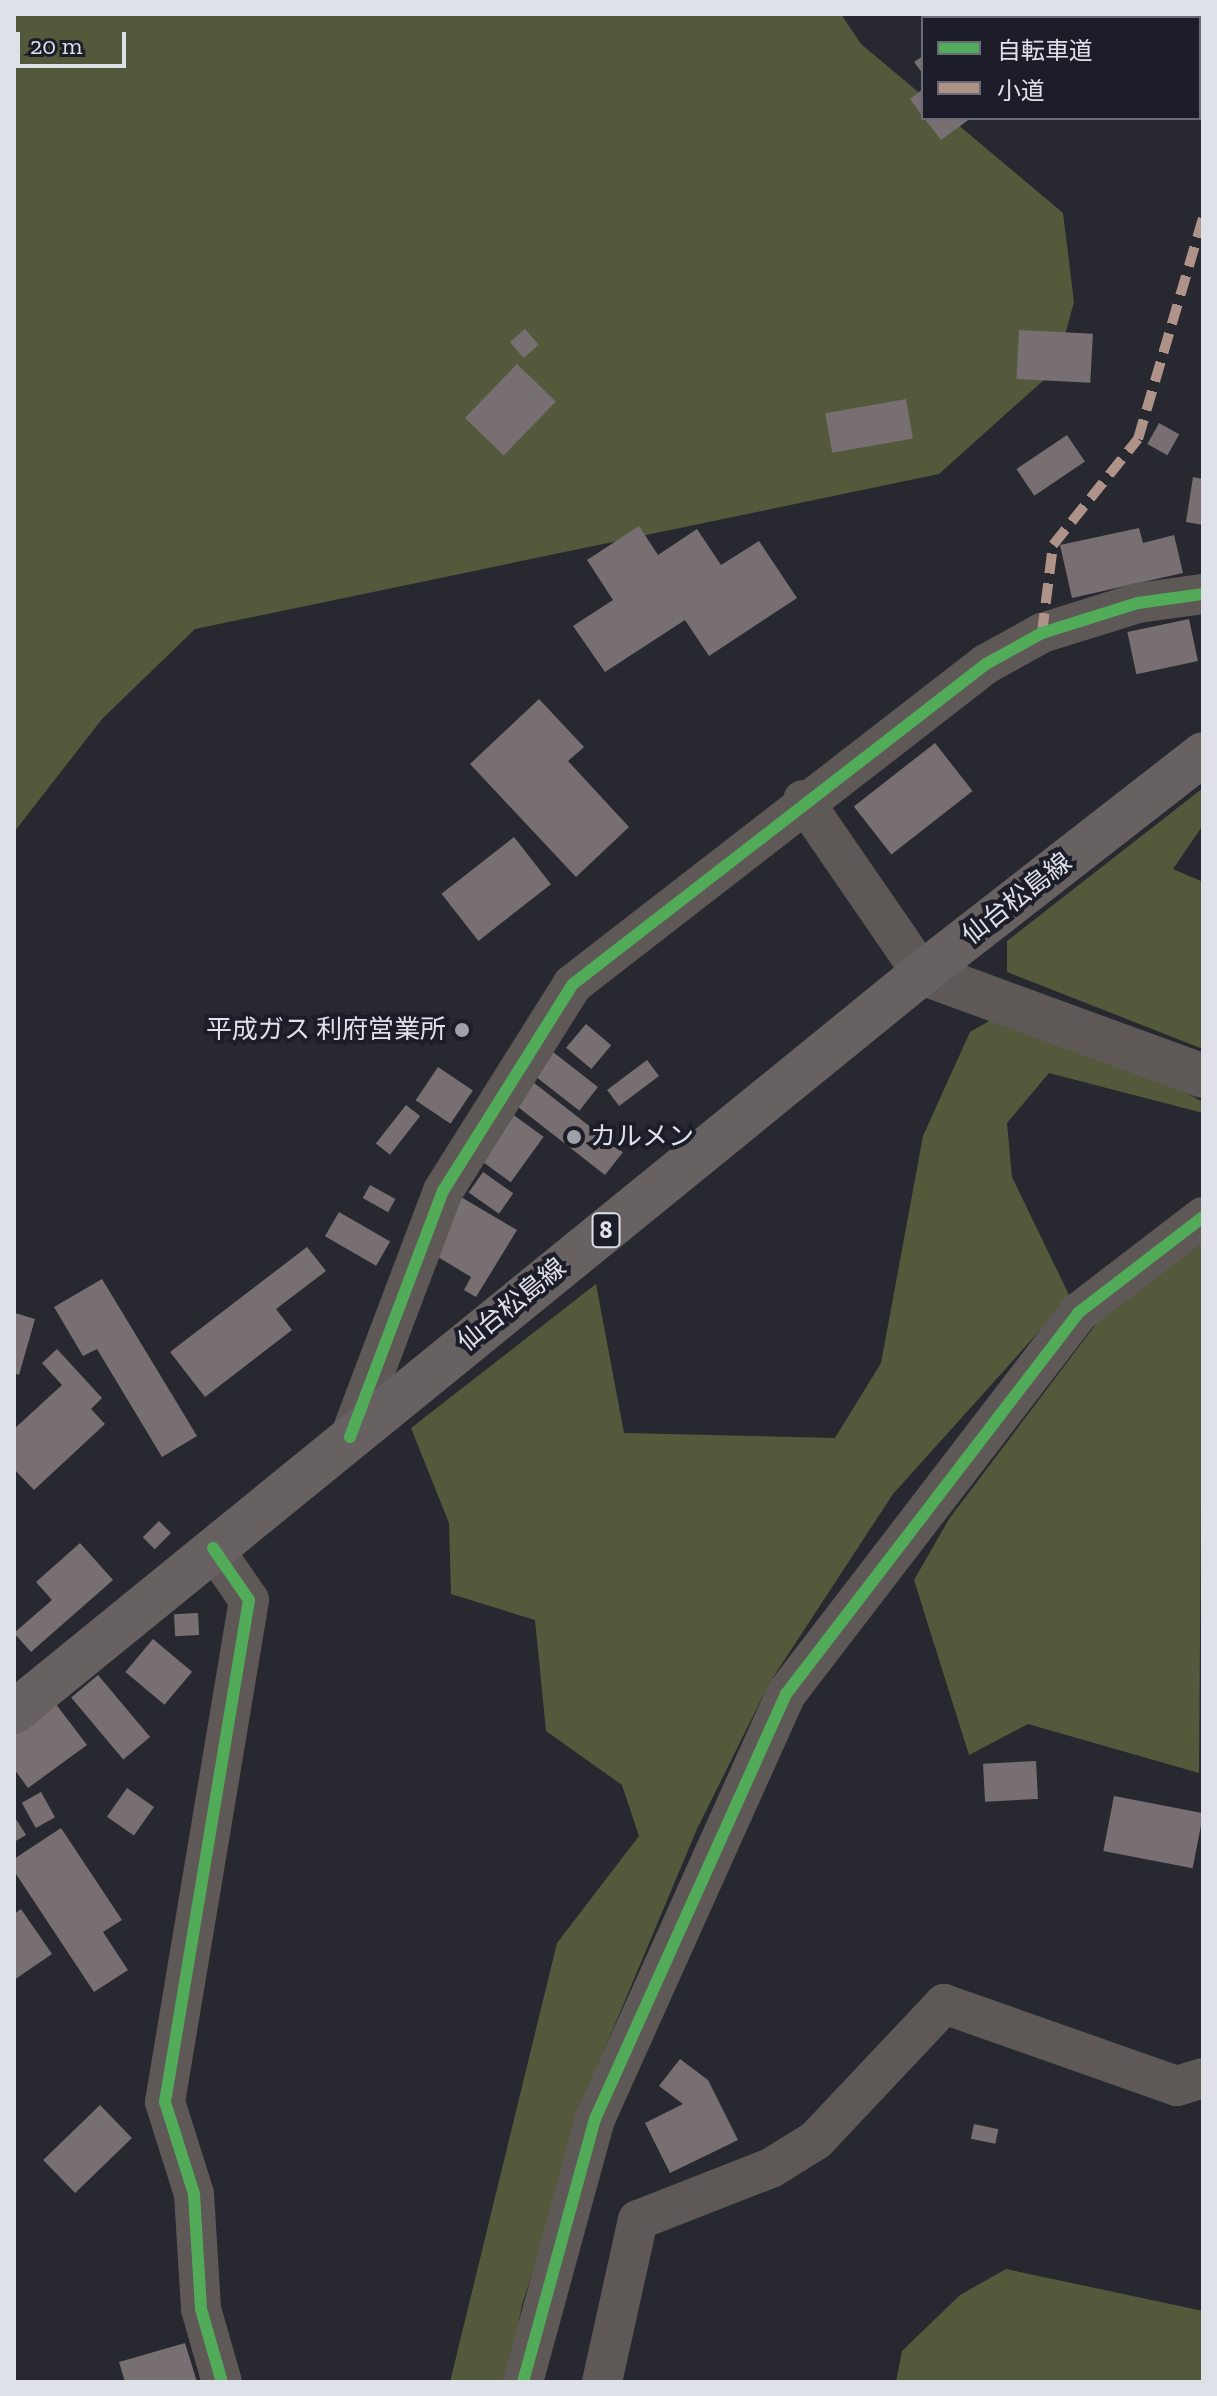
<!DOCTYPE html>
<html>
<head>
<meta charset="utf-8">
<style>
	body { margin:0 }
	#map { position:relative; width:1217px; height:2396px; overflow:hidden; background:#282930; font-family:"Zilla Slab","Noto Sans JP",serif }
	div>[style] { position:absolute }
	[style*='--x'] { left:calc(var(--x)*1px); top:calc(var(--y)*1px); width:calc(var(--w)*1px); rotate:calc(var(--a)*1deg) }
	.forest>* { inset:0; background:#54593b }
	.building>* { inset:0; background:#776f71; transform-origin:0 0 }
	.minor>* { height:40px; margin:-20px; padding:0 20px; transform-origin:20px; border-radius:20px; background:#5e5957 }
	.tertiary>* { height:44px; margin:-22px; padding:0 22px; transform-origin:22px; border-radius:22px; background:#5e5957 }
	.primary>* { height:44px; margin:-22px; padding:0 22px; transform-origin:22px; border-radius:22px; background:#676161 }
	.quiet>* { height:10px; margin-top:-5px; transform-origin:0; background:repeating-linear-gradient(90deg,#af9288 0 20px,transparent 0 30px) }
	.cycleway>* { height:12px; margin:-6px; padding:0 6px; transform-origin:6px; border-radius:6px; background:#51ab58 }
	.dots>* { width:22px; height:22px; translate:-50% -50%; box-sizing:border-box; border:4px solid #1c1d29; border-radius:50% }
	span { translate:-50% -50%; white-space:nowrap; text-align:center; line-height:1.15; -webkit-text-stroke:8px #1c1d29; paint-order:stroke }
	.shield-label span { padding:2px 6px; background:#1c1d29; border:2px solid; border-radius:6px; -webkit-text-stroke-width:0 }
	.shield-label { font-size:24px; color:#dfe1e9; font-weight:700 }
	.street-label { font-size:26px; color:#dfe1e9 }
	.poi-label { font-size:26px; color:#dfe1e9 }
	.right { translate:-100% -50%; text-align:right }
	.left { translate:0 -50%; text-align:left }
	.frame { position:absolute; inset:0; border:16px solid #dfe1e9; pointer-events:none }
	.legend { position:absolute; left:921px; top:16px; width:280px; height:104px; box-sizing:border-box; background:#1c1d29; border:2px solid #6a6b76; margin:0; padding:10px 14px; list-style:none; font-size:24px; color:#dfe1e9 }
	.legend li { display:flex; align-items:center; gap:16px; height:40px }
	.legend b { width:40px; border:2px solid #6a6b76 }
	.scale { position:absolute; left:16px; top:32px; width:110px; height:36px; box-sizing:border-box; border:4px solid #dfe1e9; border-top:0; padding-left:10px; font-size:24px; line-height:28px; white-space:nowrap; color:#dfe1e9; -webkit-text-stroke:6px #1c1d29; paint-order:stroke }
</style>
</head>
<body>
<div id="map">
	<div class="forest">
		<i style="clip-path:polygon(14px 14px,841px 14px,861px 44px,923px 96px,923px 118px,950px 118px,1063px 213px,1074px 302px,1056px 369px,939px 474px,195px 629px,102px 719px,14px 832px)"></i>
		<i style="clip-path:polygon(1203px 788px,1203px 825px,1173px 869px,1203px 882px,1203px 1049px,1007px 972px,1007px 941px)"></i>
		<i style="clip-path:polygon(996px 1017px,1177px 1088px,1203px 1102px,1203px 1113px,1049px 1073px,1007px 1123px,1012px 1177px,1070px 1297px,893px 1494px,770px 1682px,697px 1829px,600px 2060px,522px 2305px,507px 2382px,450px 2382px,557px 1943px,639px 1836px,622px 1785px,546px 1731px,535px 1620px,451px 1594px,449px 1523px,411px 1428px,596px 1284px,624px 1433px,835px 1438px,881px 1363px,923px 1136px,970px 1032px)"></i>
		<i style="clip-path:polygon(1203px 1238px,1199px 1773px,1028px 1724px,969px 1755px,914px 1580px,949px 1519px,1099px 1320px)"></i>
		<i style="clip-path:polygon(1006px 2269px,1203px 2311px,1203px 2382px,896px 2382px,902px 2351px,960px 2295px)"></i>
	</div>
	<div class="building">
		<i style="clip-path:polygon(979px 14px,1049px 14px,973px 18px)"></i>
		<i style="clip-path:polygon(923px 56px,923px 74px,914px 62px)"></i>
		<i style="clip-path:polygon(923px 89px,923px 117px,910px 99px)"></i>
		<i style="clip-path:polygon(924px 118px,971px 118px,941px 140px)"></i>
		<i style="left:525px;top:329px;width:21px;height:20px;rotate:49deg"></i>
		<i style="left:1019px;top:330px;width:74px;height:49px;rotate:3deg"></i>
		<i style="left:517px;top:364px;width:54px;height:75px;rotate:44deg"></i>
		<i style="left:906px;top:399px;width:40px;height:82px;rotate:80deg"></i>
		<i style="left:1159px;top:423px;width:23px;height:24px;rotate:29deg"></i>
		<i style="left:1067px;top:435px;width:32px;height:61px;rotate:56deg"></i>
		<i style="clip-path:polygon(1193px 477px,1203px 479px,1203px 525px,1186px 522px)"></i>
		<i style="clip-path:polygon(639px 526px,658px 555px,697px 529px,721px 565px,759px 541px,797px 598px,709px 656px,685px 620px,605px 672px,573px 626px,613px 600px,587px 560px)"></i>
		<i style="clip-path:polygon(1139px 528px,1143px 543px,1174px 535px,1183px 573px,1072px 598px,1060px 545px)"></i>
		<i style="left:1189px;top:619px;width:43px;height:63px;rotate:78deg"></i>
		<i style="clip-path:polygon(539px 699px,584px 747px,568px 761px,629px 827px,576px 877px,470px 764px)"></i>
		<i style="left:935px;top:743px;width:61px;height:103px;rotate:52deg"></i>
		<i style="left:514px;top:837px;width:60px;height:92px;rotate:52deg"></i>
		<i style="left:586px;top:1024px;width:33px;height:31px;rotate:40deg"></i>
		<i style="left:553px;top:1052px;width:57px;height:30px;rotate:38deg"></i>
		<i style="left:647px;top:1060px;width:20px;height:50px;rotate:53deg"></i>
		<i style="left:438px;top:1067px;width:42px;height:40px;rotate:34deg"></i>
		<i style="left:533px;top:1082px;width:114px;height:29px;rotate:38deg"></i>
		<i style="left:406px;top:1105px;width:18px;height:49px;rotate:38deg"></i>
		<i style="left:508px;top:1111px;width:44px;height:56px;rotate:36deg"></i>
		<i style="left:483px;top:1172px;width:37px;height:25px;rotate:35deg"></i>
		<i style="left:370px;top:1185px;width:29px;height:15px;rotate:29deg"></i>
		<i style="clip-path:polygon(461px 1197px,517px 1230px,476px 1297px,464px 1290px,471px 1277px,428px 1251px)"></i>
		<i style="left:339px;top:1212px;width:59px;height:28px;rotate:30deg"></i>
		<i style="clip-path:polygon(307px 1247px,326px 1271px,276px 1309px,292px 1330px,205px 1397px,170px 1352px)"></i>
		<i style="clip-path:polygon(102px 1279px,197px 1436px,162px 1457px,97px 1349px,83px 1356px,54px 1307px)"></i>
		<i style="clip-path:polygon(15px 1313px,35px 1319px,19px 1375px,14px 1373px)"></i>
		<i style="clip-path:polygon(57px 1349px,102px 1398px,91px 1409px,105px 1424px,34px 1490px,14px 1469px,14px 1429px,62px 1385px,42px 1363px)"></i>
		<i style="left:159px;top:1521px;width:17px;height:23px;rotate:45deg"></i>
		<i style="clip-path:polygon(80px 1543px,113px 1580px,31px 1652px,14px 1633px,52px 1600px,36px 1582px)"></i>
		<i style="left:198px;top:1613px;width:22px;height:24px;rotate:87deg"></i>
		<i style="left:153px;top:1639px;width:51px;height:43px;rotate:40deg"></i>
		<i style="left:98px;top:1675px;width:81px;height:35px;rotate:50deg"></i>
		<i style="clip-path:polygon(55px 1703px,87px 1745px,28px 1788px,14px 1769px,14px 1733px)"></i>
		<i style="left:1036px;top:1761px;width:38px;height:53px;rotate:87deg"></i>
		<i style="left:127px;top:1788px;width:33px;height:35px;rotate:35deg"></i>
		<i style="left:41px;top:1792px;width:29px;height:22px;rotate:61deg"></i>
		<i style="left:1114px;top:1796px;width:91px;height:56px;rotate:11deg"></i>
		<i style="clip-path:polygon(14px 1816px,26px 1835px,14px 1842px)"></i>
		<i style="clip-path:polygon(61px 1828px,122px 1920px,103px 1932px,128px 1970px,94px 1992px,14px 1871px,14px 1859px)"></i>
		<i style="clip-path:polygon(21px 1909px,52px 1954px,14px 1980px,14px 1914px)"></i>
		<i style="clip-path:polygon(680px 2059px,708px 2080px,738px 2140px,670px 2173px,645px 2123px,683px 2104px,659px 2086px)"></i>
		<i style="left:100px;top:2105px;width:46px;height:79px;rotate:46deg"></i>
		<i style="left:974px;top:2124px;width:25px;height:15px;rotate:12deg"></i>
		<i style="clip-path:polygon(185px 2343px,197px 2382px,125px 2382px,119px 2362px)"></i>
	</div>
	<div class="minor">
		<i style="--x:803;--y:800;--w:210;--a:55.5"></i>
		<i style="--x:350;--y:1437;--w:263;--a:-69.3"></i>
		<i style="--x:443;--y:1191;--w:244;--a:-57.9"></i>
		<i style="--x:573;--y:984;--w:522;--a:-37.77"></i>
		<i style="--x:986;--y:664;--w:64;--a:-29"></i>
		<i style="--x:1042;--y:633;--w:101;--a:-17.4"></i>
		<i style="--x:1138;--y:603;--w:66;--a:-7.9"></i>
		<i style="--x:213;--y:1548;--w:63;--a:55.3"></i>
		<i style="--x:249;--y:1600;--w:509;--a:99.5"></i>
		<i style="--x:165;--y:2102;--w:96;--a:72.5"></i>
		<i style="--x:194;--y:2194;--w:115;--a:86.5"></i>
		<i style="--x:201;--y:2309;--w:76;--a:74"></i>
		<i style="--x:523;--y:2382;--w:273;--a:-74.7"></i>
		<i style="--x:595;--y:2119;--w:466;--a:-65.8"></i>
		<i style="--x:786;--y:1694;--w:480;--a:-52.5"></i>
		<i style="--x:1078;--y:1313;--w:158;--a:-37.5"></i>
		<i style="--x:602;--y:2382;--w:166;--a:-77.5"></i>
		<i style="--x:638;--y:2220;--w:143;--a:-21.4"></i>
		<i style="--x:771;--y:2168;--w:53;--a:-31.9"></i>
		<i style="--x:816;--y:2140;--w:187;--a:-46.7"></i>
		<i style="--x:944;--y:2004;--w:247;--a:19.4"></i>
		<i style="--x:1177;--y:2086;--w:27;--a:-17"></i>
	</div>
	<div class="tertiary">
		<i style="--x:922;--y:973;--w:299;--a:20.1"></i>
	</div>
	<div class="primary">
		<i style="--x:14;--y:1712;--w:1171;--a:-39.14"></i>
		<i style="--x:922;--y:973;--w:356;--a:-37.9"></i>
	</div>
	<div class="quiet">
		<i style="--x:1042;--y:633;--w:89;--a:-82.9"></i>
		<i style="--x:1053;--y:545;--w:136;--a:-51.3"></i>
		<i style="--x:1138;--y:439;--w:230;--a:-73.6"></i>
	</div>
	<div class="cycleway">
		<i style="--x:350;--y:1437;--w:263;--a:-69.3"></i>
		<i style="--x:443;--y:1191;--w:244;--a:-57.9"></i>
		<i style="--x:573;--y:984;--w:522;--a:-37.77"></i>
		<i style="--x:986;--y:664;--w:64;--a:-29"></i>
		<i style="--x:1042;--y:633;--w:101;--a:-17.4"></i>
		<i style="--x:1138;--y:603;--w:66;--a:-7.9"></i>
		<i style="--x:213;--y:1548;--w:63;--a:55.3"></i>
		<i style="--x:249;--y:1600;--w:509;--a:99.5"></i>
		<i style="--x:165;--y:2102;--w:96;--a:72.5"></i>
		<i style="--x:194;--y:2194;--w:115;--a:86.5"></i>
		<i style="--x:201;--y:2309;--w:76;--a:74"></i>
		<i style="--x:523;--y:2382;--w:273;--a:-74.7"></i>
		<i style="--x:595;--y:2119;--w:466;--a:-65.8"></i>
		<i style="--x:786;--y:1694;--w:480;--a:-52.5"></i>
		<i style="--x:1078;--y:1313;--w:158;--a:-37.5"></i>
	</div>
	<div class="dots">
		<i style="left:462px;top:1030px;background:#9fa1a8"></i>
		<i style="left:574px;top:1137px;background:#9fa1a8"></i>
	</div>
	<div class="shield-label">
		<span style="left:606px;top:1230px">8</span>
	</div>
	<div class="street-label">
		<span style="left:1017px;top:899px;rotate:-38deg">仙台松島線</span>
		<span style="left:512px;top:1305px;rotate:-39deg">仙台松島線</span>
	</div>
	<div class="poi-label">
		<span class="right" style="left:446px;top:1030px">平成ガス 利府営業所</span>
		<span class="left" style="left:590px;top:1137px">カルメン</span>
	</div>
	<div class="frame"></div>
	<ul class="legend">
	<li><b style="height:10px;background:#51ab58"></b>自転車道</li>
	<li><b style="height:10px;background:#af9288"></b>小道</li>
	</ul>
	<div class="scale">20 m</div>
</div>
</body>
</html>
